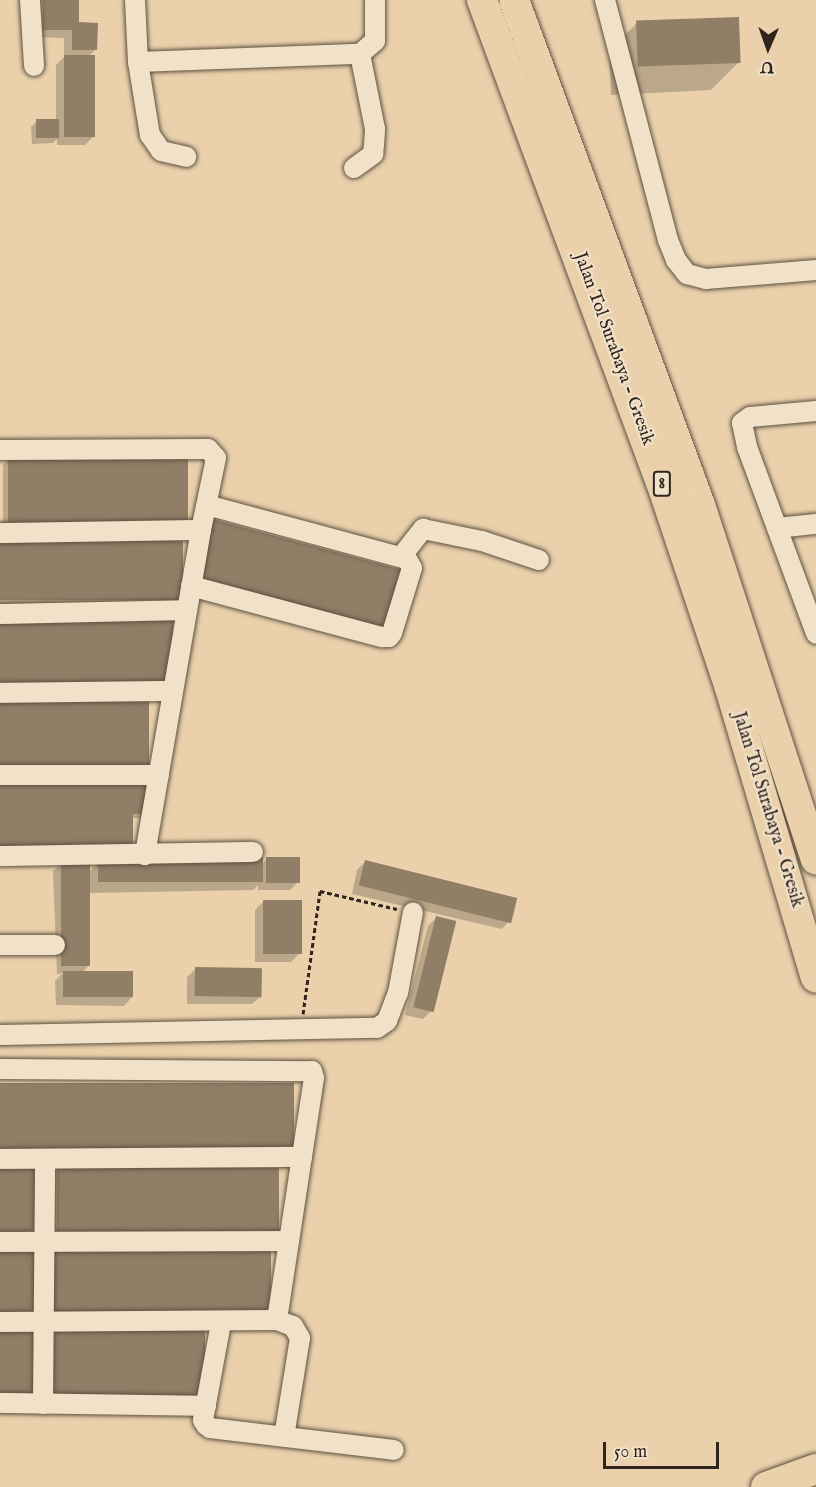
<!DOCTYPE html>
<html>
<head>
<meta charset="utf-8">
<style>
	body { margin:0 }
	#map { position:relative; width:816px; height:1487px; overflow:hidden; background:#ead1ac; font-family:"IM FELL English",serif }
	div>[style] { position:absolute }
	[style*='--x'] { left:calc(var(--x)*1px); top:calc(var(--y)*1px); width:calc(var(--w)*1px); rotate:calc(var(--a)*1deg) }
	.shadow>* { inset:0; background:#0003 }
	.building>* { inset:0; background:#907e67; transform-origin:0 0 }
	.path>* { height:3px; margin-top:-1.5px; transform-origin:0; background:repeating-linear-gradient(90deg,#2f251d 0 4.5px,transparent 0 7.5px) }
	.roads { filter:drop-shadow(0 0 2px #5e5041) drop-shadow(0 0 2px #5e5041) }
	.minor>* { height:20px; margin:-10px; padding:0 10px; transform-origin:10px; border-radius:10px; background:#f1e1c9 }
	.highway>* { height:30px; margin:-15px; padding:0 15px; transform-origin:15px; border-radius:15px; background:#ead1ac }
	span { translate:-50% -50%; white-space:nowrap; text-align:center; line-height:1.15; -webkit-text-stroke:4.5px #f1e1c9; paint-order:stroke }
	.shield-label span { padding:2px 4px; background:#f1e1c9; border:2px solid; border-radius:4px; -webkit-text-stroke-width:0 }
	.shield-label { font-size:16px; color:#2f251d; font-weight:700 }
	.street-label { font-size:18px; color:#2f251d }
	.north { position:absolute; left:738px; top:18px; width:60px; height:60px; -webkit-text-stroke:4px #f1e1c9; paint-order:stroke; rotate:182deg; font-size:16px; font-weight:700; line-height:24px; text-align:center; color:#2f251d }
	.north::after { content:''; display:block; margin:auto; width:21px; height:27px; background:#2f251d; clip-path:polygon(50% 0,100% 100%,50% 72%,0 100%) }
	.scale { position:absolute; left:603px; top:1442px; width:116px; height:27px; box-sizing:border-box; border:3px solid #2f251d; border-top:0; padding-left:8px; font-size:18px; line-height:21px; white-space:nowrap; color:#2f251d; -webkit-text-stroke:4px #f1e1c9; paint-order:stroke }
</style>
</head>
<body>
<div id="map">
	<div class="shadow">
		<i style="clip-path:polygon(36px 0,78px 0,77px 24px,96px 49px,89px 56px,94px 136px,85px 145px,57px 145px,57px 139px,53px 143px,32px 144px,31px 127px,37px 121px,56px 121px,56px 65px,64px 57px,64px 38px,35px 37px)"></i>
		<i style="clip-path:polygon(637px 23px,739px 62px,711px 90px,611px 95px,609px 51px)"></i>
		<i style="clip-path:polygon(8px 459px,186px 459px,3px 528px,3px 465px)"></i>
		<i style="clip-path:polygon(207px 526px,384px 624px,379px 630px,193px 582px)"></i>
		<i style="clip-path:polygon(0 536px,181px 600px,176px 605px,0 605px)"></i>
		<i style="clip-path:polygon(0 701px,148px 764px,142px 770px,0 770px)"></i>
		<i style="clip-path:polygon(0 783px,147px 813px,141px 818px,132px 818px)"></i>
		<i style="clip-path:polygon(266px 860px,298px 882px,290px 890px,258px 890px,258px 885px,253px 890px,89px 893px,90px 964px,82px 973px,132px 997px,124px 1006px,56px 1005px,55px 981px,63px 973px,57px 974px,53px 871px,62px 863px,89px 872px,99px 862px,262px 864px)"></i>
		<i style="clip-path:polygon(365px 862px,510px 920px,502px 929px,352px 894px,357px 870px)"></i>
		<i style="clip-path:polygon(264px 901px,299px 954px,291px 962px,255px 962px,255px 910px)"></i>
		<i style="clip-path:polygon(437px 917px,432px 1010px,423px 1019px,405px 1015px,428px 926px)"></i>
		<i style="clip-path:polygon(196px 969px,261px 996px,252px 1004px,187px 1004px,187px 977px)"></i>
		<i style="clip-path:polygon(277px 1169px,52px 1239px,52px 1175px,57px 1170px)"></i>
		<i style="clip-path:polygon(204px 1331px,198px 1400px,46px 1400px)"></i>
	</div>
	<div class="building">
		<i style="clip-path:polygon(43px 0,79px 0,79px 22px,98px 23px,97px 50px,72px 50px,72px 30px,43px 30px)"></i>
		<i style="left:739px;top:17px;width:46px;height:103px;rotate:88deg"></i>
		<i style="left:64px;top:55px;width:31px;height:82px"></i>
		<i style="left:59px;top:119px;width:19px;height:23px;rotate:90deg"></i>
		<i style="left:188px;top:457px;width:66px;height:180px;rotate:90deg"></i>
		<i style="left:212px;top:519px;width:195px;height:60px;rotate:15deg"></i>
		<i style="left:183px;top:534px;width:66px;height:183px;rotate:90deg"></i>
		<i style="left:0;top:617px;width:173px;height:66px"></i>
		<i style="left:0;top:699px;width:149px;height:66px"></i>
		<i style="clip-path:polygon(0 782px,148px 782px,148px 814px,133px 814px,133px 848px,0 848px)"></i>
		<i style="left:263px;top:857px;width:25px;height:165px;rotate:90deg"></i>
		<i style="left:300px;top:857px;width:26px;height:34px;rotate:90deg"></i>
		<i style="left:365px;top:860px;width:157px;height:26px;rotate:14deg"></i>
		<i style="left:61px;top:861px;width:29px;height:105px"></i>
		<i style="left:263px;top:900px;width:39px;height:54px"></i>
		<i style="left:436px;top:916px;width:21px;height:94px;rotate:14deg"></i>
		<i style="left:195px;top:967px;width:67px;height:29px;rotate:1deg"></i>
		<i style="left:63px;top:971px;width:70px;height:26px"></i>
		<i style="left:0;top:1083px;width:294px;height:66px"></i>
		<i style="left:57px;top:1168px;width:222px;height:66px"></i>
		<i style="left:0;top:1169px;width:35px;height:66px"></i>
		<i style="left:271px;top:1249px;width:66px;height:222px;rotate:90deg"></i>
		<i style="left:0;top:1250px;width:34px;height:66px"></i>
		<i style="left:205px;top:1329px;width:66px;height:154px;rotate:90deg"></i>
		<i style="left:0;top:1330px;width:36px;height:66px"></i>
	</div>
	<div class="path">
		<i style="--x:303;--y:1014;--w:124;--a:-82.1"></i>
		<i style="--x:320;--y:891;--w:79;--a:13.2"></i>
	</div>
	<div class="roads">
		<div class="minor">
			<i style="--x:30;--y:0;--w:66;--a:86.5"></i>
			<i style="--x:135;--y:0;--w:62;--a:87.2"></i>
			<i style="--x:138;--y:62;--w:74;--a:80.7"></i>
			<i style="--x:150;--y:135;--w:19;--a:55"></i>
			<i style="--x:161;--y:151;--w:26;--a:13"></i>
			<i style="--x:605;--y:0;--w:248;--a:75.3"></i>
			<i style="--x:668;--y:240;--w:22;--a:68"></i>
			<i style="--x:676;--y:260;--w:18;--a:52"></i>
			<i style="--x:687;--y:274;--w:20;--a:15"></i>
			<i style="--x:706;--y:279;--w:110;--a:-4.7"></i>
			<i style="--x:138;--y:62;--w:222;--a:-2.1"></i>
			<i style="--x:360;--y:54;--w:20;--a:-41"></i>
			<i style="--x:375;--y:41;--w:41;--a:-90"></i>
			<i style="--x:354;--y:168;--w:24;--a:-36"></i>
			<i style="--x:373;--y:154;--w:9;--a:-84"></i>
			<i style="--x:374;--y:145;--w:16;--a:-86"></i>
			<i style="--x:375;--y:129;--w:76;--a:-101.3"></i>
			<i style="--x:816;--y:411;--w:66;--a:174.8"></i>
			<i style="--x:750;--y:417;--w:10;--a:143"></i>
			<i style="--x:742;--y:423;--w:25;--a:78"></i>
			<i style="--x:747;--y:447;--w:199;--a:69.7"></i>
			<i style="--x:0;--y:450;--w:208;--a:-0.3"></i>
			<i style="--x:208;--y:449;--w:12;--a:48"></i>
			<i style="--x:216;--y:458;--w:74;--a:101.8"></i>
			<i style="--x:201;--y:530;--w:330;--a:99.8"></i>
			<i style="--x:777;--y:528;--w:39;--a:-6"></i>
			<i style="--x:0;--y:533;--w:201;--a:-0.9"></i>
			<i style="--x:401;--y:557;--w:36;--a:-52"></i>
			<i style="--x:423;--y:529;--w:60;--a:11.5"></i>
			<i style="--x:482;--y:541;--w:60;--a:18.4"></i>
			<i style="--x:191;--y:586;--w:198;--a:15"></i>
			<i style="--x:382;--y:637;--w:7;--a:0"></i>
			<i style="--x:389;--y:637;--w:5;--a:-53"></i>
			<i style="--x:392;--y:633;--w:68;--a:-72.9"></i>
			<i style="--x:412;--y:568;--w:10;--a:-119"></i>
			<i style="--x:407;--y:559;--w:207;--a:-164.9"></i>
			<i style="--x:0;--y:614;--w:187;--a:-1.2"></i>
			<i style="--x:0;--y:693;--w:173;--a:-0.7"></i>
			<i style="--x:0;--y:775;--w:159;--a:0"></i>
			<i style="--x:0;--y:856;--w:253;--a:-0.9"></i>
			<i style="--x:0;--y:945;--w:55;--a:0"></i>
			<i style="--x:0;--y:1035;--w:377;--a:-1.1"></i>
			<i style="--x:377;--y:1028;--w:12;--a:-35"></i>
			<i style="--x:387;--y:1021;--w:30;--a:-69"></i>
			<i style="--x:398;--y:993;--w:82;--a:-79.5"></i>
			<i style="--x:0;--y:1069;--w:312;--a:0.4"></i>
			<i style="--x:312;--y:1071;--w:7;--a:74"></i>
			<i style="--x:314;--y:1078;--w:245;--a:98.7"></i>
			<i style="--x:0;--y:1159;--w:302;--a:-0.4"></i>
			<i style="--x:0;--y:1242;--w:289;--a:-0.2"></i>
			<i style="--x:0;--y:1322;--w:277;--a:-0.4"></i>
			<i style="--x:277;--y:1320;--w:17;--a:21"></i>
			<i style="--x:293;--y:1326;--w:14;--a:60"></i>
			<i style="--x:300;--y:1338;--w:100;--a:99.2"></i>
			<i style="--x:221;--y:1323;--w:99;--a:100.5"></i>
			<i style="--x:203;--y:1420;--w:6;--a:59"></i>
			<i style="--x:206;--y:1425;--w:5;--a:37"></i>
			<i style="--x:210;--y:1428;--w:185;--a:6.8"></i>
			<i style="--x:0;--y:1403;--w:206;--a:0.8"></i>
			<i style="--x:43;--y:1404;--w:245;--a:-89.5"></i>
		</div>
		<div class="highway">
			<i style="--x:482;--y:0;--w:524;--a:69.66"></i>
			<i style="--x:664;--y:491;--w:208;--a:71.5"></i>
			<i style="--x:730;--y:688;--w:302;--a:73.5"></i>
			<i style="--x:514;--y:0;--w:538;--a:69.78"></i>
			<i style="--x:700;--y:505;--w:373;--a:71.9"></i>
			<i style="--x:766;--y:1487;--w:53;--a:-19.8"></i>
		</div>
	</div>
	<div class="shield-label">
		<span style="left:662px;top:484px">8</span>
	</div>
	<div class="street-label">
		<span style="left:613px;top:349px;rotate:70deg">Jalan Tol Surabaya - Gresik</span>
		<span style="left:767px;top:810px;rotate:73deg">Jalan Tol Surabaya - Gresik</span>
	</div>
	<div class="north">U</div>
	<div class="scale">50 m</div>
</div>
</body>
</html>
